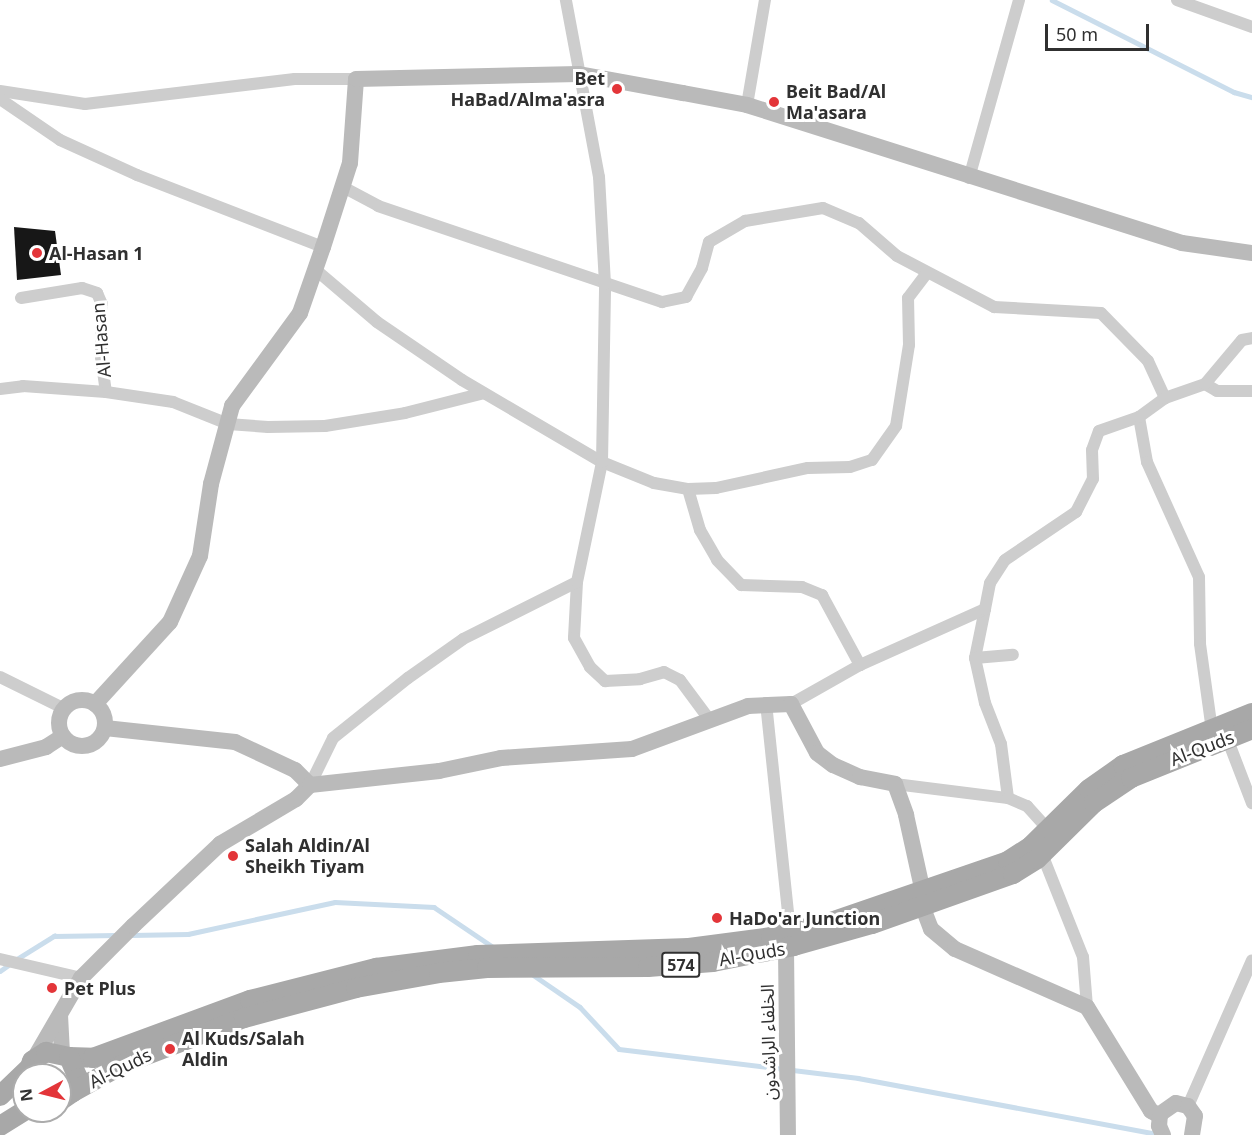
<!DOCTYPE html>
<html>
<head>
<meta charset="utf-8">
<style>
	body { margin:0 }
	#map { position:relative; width:1252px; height:1135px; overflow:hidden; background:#fff; font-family:"Noto Sans","Noto Sans Arabic",sans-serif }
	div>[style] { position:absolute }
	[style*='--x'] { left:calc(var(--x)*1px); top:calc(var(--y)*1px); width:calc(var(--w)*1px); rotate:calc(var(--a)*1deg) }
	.stream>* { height:4.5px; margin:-2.25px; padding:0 2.25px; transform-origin:2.25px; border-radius:2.25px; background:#caddec }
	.building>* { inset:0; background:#171717 }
	.street>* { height:12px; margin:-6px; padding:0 6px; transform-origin:6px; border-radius:6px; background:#cdcdcd }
	.secondary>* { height:16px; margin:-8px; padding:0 8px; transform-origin:8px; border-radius:8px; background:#bababa }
	.secondary>.ring { margin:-8px; padding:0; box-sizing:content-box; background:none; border:16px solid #bababa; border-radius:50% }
	.primary>* { height:20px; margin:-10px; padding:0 10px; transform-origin:10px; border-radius:10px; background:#a8a8a8 }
	.dots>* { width:16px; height:16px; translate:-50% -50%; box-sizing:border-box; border:3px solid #fff; border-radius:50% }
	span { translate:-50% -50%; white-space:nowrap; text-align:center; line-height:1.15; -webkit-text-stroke:6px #fff; paint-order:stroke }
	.shield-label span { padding:2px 4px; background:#fff; border:2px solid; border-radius:4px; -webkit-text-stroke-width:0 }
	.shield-label { font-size:16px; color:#303030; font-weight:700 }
	.poi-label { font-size:18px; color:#303030; font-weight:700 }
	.right { translate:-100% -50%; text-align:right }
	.left { translate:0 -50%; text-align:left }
	.street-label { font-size:18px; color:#303030 }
	.north { position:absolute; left:12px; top:1063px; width:60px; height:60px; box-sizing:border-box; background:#fff; border:2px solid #acacac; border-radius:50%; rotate:263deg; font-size:16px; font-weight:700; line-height:24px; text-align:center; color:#303030 }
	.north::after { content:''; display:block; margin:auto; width:21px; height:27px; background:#e33539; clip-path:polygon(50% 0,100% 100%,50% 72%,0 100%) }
	.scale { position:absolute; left:1045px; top:24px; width:104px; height:27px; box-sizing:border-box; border:3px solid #303030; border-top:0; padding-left:8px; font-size:18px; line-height:21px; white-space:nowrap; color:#303030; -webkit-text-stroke:4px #fff; paint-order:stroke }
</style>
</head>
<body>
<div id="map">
	<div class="stream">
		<i style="--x:1052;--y:0;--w:204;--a:26.8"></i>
		<i style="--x:1234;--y:92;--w:19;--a:16"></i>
		<i style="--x:131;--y:935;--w:57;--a:-1"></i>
		<i style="--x:188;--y:934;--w:150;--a:-12.3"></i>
		<i style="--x:335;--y:902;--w:99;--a:2.9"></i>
		<i style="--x:434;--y:907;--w:71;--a:34.1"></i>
		<i style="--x:17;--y:959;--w:44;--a:-31.9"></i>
		<i style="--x:54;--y:936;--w:62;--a:-0.9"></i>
		<i style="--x:0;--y:971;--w:12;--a:-35"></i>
		<i style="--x:532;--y:974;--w:58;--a:34.5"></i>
		<i style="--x:580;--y:1007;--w:57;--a:47.1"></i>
		<i style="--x:619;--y:1049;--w:241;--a:6.9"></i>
		<i style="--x:858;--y:1078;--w:304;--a:10.6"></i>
	</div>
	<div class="building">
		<i style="clip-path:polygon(14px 227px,55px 231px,61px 275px,17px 280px)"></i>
	</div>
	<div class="street">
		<i style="--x:1177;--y:0;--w:80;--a:19.8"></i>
		<i style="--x:0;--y:91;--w:86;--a:8.7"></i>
		<i style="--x:85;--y:104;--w:211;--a:-6.8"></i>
		<i style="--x:295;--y:79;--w:61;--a:0"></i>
		<i style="--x:0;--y:99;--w:73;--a:34.3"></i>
		<i style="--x:60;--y:140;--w:85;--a:24.4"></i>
		<i style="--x:137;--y:175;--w:199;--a:21.2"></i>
		<i style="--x:747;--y:105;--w:107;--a:-80.3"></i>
		<i style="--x:969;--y:178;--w:185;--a:-74.3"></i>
		<i style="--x:343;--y:187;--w:40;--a:28"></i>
		<i style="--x:378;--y:206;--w:300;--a:18.7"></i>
		<i style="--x:662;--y:302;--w:25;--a:-12"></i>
		<i style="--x:686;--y:297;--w:33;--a:-61"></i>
		<i style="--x:702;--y:268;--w:27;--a:-75"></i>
		<i style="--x:709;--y:242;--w:42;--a:-30.3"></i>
		<i style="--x:745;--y:221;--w:79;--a:-9.5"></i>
		<i style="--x:823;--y:208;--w:39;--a:23"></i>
		<i style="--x:859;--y:223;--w:50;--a:41"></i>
		<i style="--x:897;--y:256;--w:110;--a:27.7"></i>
		<i style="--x:994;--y:307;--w:107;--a:3.2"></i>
		<i style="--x:1101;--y:313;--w:67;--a:45.6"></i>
		<i style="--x:1148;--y:361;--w:41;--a:65.3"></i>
		<i style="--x:316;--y:270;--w:80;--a:40.4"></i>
		<i style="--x:377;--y:322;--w:103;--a:34.3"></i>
		<i style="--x:462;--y:380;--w:162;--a:30.4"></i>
		<i style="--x:602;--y:462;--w:56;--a:22"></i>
		<i style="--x:654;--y:483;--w:35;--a:10"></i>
		<i style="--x:688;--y:489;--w:28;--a:-2"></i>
		<i style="--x:716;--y:488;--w:94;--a:-12.3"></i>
		<i style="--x:808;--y:468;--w:42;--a:-1.4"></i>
		<i style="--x:850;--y:467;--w:23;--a:-18"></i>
		<i style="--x:872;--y:460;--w:42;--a:-54.8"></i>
		<i style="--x:896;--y:426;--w:82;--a:-80.9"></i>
		<i style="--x:909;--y:345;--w:47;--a:-91.2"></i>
		<i style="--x:908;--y:298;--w:30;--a:-53"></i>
		<i style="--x:21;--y:298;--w:62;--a:-9.3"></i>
		<i style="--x:82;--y:288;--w:16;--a:18"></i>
		<i style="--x:97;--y:293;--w:12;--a:66"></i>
		<i style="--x:102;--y:304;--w:53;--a:91.1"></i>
		<i style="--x:101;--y:357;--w:35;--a:82"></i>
		<i style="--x:1205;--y:384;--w:14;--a:30"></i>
		<i style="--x:1217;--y:391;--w:35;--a:0"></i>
		<i style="--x:0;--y:389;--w:23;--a:-7"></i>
		<i style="--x:23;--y:386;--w:83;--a:4.1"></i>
		<i style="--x:106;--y:392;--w:68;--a:8.5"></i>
		<i style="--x:173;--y:402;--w:59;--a:21.8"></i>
		<i style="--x:228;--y:424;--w:40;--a:4.3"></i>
		<i style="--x:268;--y:427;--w:57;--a:-1"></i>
		<i style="--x:325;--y:426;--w:81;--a:-9.2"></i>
		<i style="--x:405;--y:413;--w:81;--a:-14.2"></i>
		<i style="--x:1139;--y:417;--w:46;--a:79.9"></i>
		<i style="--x:1147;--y:462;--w:126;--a:65.7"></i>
		<i style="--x:1199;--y:577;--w:67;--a:89.1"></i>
		<i style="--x:1200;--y:644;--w:87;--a:82.1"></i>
		<i style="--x:688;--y:489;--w:43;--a:73.7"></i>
		<i style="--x:700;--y:530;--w:34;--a:60"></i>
		<i style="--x:717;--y:560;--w:35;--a:46"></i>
		<i style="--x:741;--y:585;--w:61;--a:1.9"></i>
		<i style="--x:802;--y:587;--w:22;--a:22"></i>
		<i style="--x:822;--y:595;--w:80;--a:61.5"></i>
		<i style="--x:577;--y:582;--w:56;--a:93.1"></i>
		<i style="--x:574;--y:638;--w:33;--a:61"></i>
		<i style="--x:590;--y:667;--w:21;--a:43"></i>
		<i style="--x:605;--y:681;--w:35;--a:-3"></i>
		<i style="--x:640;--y:679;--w:25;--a:-16"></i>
		<i style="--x:664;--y:672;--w:18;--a:27"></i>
		<i style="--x:680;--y:680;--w:49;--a:53.4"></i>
		<i style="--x:985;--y:609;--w:50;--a:101.5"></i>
		<i style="--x:975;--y:658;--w:38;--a:-5"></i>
		<i style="--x:975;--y:658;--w:46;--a:77.5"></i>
		<i style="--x:985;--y:703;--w:44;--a:68.7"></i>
		<i style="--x:1001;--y:744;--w:54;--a:82.6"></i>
		<i style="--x:0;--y:677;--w:72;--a:26.2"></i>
		<i style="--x:766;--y:703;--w:231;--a:84"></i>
		<i style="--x:791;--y:704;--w:79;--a:-29.5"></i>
		<i style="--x:860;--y:665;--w:137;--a:-24.1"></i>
		<i style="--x:985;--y:609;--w:26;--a:-79"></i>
		<i style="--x:990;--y:583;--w:27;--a:-57"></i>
		<i style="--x:1005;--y:560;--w:86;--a:-34.1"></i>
		<i style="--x:1076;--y:512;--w:37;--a:-63"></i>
		<i style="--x:1093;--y:479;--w:29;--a:-92"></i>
		<i style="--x:1092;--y:450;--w:20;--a:-70"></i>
		<i style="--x:1099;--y:431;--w:42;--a:-19.3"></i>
		<i style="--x:1139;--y:417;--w:32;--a:-36"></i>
		<i style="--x:1165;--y:398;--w:42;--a:-19.3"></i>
		<i style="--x:1205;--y:384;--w:57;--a:-49.9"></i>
		<i style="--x:1242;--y:340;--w:10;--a:-11"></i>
		<i style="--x:1227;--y:738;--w:70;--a:69"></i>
		<i style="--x:895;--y:784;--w:114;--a:7.1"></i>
		<i style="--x:1008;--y:798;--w:21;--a:23"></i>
		<i style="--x:1027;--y:806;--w:31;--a:48"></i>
		<i style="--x:310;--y:785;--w:52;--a:-63.9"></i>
		<i style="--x:333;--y:738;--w:96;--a:-38.7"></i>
		<i style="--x:408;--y:678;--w:67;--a:-35.3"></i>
		<i style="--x:463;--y:639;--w:127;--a:-26.6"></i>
		<i style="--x:577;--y:582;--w:123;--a:-78.2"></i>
		<i style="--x:602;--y:462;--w:178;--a:-89"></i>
		<i style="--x:605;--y:284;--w:107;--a:-93.2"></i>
		<i style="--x:599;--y:177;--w:180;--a:-100.6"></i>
		<i style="--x:1042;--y:854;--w:111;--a:68.3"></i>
		<i style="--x:1083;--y:957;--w:50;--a:85.4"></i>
		<i style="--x:0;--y:959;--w:83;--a:13.2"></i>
		<i style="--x:1188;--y:1106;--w:159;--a:-66.3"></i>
	</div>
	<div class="secondary">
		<i class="ring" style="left:59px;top:700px;width:30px;height:30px"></i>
		<i style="--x:95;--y:704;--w:111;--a:-47.6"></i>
		<i style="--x:170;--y:622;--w:72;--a:-65.6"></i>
		<i style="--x:200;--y:556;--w:73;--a:-81.3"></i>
		<i style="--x:211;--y:484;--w:81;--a:-74.9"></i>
		<i style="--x:232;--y:406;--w:115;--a:-53.8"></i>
		<i style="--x:300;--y:313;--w:70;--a:-70.8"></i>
		<i style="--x:323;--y:247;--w:88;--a:-72.2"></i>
		<i style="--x:350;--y:163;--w:84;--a:-85.9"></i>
		<i style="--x:356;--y:79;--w:223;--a:-1.3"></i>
		<i style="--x:579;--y:74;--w:106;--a:10.4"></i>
		<i style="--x:683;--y:93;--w:65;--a:10.6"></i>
		<i style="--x:747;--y:105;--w:456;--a:17.6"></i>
		<i style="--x:1182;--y:243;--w:71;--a:8.1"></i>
		<i style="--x:105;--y:728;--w:131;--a:6.1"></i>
		<i style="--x:235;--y:742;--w:66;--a:25"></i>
		<i style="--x:295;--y:770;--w:21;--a:45"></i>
		<i style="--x:0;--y:759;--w:48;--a:-14.6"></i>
		<i style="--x:46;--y:747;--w:20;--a:-33"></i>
		<i style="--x:923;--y:908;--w:22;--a:69"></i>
		<i style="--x:931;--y:929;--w:31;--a:40"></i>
		<i style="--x:955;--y:949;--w:144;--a:23.7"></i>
		<i style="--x:1087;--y:1007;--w:122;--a:58.4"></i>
		<i style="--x:1151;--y:1111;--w:10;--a:29"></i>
		<i style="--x:786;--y:948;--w:187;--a:89.4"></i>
		<i style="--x:60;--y:1015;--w:38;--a:87"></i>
		<i style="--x:34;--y:1059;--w:94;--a:-59.9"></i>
		<i style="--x:81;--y:978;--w:74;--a:-45"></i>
		<i style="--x:133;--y:926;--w:120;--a:-43.3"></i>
		<i style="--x:220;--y:844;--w:88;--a:-30.6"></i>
		<i style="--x:296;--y:799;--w:20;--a:-45"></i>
		<i style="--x:310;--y:785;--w:130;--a:-6.2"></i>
		<i style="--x:439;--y:771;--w:63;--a:-11.8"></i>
		<i style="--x:501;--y:758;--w:131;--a:-3.9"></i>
		<i style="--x:632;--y:749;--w:124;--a:-20.3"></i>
		<i style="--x:748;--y:706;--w:43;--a:-2.7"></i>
		<i style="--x:791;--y:704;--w:55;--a:62"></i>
		<i style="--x:817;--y:753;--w:20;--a:37"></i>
		<i style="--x:833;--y:765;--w:30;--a:24"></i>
		<i style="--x:860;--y:777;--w:36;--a:11"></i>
		<i style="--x:895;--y:784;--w:33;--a:70"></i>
		<i style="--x:906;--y:815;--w:79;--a:77.6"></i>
		<i style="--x:1163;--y:1135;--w:10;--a:-114"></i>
		<i style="--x:1159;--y:1126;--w:12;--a:-85"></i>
		<i style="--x:1160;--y:1114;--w:19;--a:-35"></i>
		<i style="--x:1176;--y:1103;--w:12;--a:14"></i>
		<i style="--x:1188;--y:1106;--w:12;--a:55"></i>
		<i style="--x:1195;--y:1116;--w:19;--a:99"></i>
	</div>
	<div class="primary">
		<i style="--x:69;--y:1057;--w:24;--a:2"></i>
		<i style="--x:93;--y:1058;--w:167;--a:-20.3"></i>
		<i style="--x:250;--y:1000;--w:130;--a:-14.3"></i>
		<i style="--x:376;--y:968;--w:103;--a:-7.3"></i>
		<i style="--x:478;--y:955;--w:211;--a:-1.9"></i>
		<i style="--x:689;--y:948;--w:83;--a:-7.6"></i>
		<i style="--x:771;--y:937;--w:62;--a:-14"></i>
		<i style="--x:831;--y:922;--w:187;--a:-19"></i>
		<i style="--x:1008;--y:861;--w:27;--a:-33"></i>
		<i style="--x:1031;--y:846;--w:81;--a:-44.5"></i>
		<i style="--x:1089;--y:789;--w:42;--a:-35.2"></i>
		<i style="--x:1123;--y:765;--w:139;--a:-22"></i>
		<i style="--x:27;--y:1075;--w:15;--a:-70"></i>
		<i style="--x:32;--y:1061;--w:17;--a:-33"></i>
		<i style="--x:46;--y:1052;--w:24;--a:12"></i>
		<i style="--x:69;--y:1057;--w:23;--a:67"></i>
		<i style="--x:78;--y:1078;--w:15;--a:110"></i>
		<i style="--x:73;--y:1092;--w:16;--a:145"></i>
		<i style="--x:73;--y:1092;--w:57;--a:-29.2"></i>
		<i style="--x:123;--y:1064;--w:129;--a:-20.8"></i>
		<i style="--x:244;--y:1018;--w:116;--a:-15"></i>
		<i style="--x:356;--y:988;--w:84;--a:-10.2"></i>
		<i style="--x:439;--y:973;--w:48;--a:-5.9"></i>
		<i style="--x:487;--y:968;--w:161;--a:-0.4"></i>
		<i style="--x:648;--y:967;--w:65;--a:-4.4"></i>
		<i style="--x:713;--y:962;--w:83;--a:-11.2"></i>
		<i style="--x:794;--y:946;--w:81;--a:-15.8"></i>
		<i style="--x:872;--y:924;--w:150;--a:-19.5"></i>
		<i style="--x:1013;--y:874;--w:28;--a:-32"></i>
		<i style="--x:1037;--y:859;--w:80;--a:-44.5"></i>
		<i style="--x:1094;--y:803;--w:45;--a:-34"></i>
		<i style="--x:1131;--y:778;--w:131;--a:-22"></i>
		<i style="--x:0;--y:1096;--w:39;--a:-44"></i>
		<i style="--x:0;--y:1126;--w:28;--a:-32"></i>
	</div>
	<div class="dots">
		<i style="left:617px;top:89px;background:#e33539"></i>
		<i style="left:774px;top:102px;background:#e33539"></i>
		<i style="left:37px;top:253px;background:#e33539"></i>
		<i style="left:233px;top:856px;background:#e33539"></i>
		<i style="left:717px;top:918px;background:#e33539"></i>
		<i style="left:52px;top:988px;background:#e33539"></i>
		<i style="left:170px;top:1049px;background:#e33539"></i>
	</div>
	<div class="shield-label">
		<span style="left:681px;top:965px">574</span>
	</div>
	<div class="poi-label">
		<span class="right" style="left:605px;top:89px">Bet<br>HaBad/Alma'asra</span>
		<span class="left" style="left:786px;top:102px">Beit Bad/Al<br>Ma'asara</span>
		<span class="left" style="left:49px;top:253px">Al-Hasan 1</span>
		<span class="left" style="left:245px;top:856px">Salah Aldin/Al<br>Sheikh Tiyam</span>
		<span class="left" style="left:729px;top:918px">HaDo'ar Junction</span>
		<span class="left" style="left:64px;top:988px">Pet Plus</span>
		<span class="left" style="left:182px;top:1049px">Al Kuds/Salah<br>Aldin</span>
	</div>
	<div class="street-label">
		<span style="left:101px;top:340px;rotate:-95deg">Al-Hasan</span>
		<span style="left:1202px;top:748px;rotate:-21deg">Al-Quds</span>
		<span style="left:752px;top:954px;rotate:-10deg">Al-Quds</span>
		<span style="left:768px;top:1042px;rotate:-91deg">الخلفاء الراشدون</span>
		<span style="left:120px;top:1068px;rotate:-26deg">Al-Quds</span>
	</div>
	<div class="north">N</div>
	<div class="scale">50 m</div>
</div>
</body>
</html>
